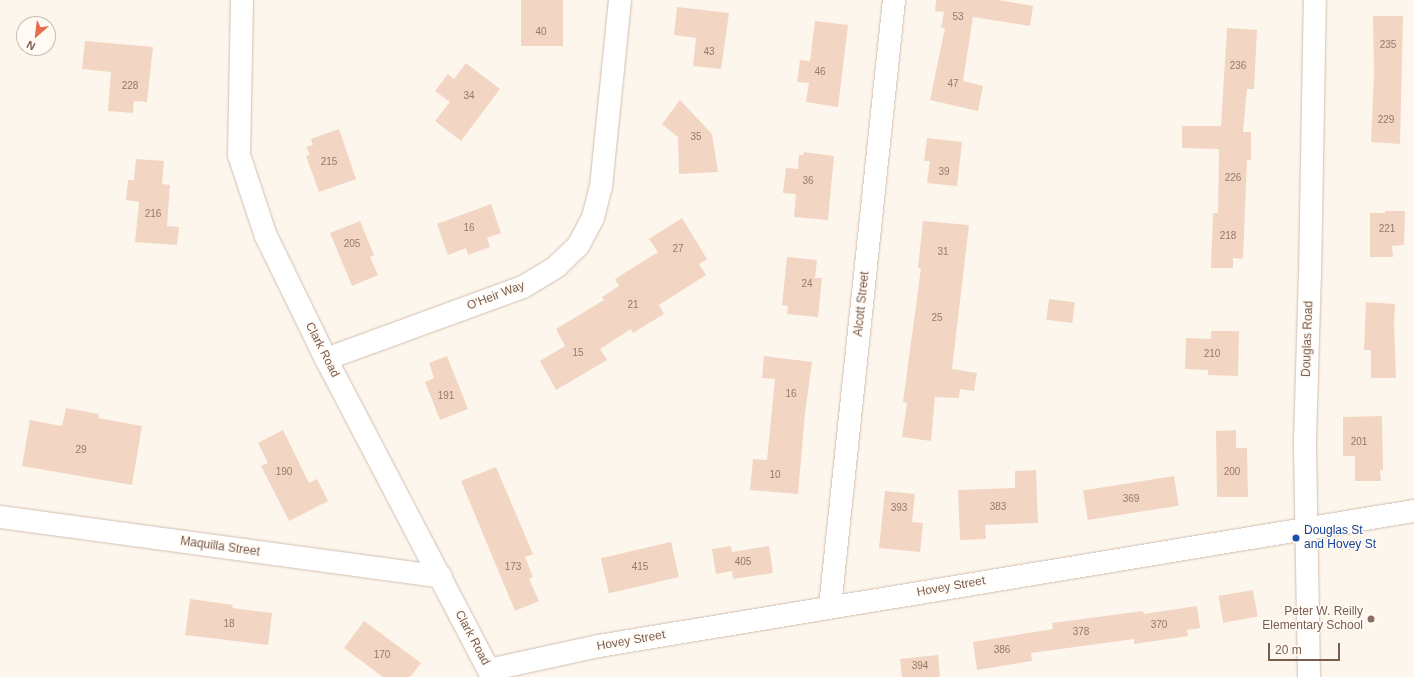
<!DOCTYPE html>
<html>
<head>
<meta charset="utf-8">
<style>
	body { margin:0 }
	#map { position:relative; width:1414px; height:677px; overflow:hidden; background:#fdf6ec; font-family:Arial,sans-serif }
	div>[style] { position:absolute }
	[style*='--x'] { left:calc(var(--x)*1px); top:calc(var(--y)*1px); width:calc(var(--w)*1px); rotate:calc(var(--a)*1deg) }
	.building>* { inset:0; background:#f3d5c3; transform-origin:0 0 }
	.roads { filter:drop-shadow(0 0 1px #d1beb0) drop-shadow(0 0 1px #d1beb0) }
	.street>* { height:22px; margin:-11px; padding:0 11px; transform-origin:11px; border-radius:11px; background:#fff }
	.secondary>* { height:22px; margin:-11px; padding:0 11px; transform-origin:11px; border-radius:11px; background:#fff }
	.dots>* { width:11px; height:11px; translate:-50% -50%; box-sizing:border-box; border:2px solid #fffaf3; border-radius:50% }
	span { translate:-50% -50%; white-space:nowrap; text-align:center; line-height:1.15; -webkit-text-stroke:3px #fffaf3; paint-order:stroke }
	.number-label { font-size:10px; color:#987a6a }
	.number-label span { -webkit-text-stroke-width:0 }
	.street-label { font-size:12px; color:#7a5c4d }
	.transit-label { font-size:12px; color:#164399 }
	.left { translate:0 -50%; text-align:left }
	.education-label { font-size:12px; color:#785e54 }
	.right { translate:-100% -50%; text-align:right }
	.north { position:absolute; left:16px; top:16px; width:40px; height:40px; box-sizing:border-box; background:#fffaf3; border:1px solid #cabbb1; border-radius:50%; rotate:208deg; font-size:11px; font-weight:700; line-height:16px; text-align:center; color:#7a5c4d }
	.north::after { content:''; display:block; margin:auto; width:14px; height:18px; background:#e76f51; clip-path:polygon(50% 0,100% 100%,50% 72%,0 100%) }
	.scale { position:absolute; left:1268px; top:643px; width:72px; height:18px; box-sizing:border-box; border:2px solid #7a5c4d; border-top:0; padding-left:5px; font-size:12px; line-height:14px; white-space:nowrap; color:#7a5c4d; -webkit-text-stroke:3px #fffaf3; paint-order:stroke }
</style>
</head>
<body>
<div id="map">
	<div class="building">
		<i style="left:521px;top:0;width:42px;height:46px"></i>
		<i style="clip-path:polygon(936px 0,998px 0,1033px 6px,1030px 26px,973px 17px,963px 81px,983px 86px,978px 111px,930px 100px,945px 28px,941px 28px,944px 12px,935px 11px)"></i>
		<i style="clip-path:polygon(677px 7px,729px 13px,721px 69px,693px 66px,696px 38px,674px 35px)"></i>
		<i style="clip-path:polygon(1373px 16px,1403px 16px,1400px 144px,1371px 142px,1374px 75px)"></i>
		<i style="clip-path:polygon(815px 21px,848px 25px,838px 107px,806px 102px,809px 83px,797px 82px,800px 60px,810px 61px)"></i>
		<i style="clip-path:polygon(1227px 28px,1257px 30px,1254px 89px,1247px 89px,1243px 132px,1251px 132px,1251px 160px,1247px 160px,1243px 259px,1233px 258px,1233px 268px,1211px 268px,1213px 213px,1218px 213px,1219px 149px,1182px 148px,1182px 126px,1221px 126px)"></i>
		<i style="clip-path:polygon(85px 41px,153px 47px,147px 102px,134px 101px,133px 113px,108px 111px,111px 72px,82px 69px)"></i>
		<i style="clip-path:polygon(466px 63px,500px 89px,461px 141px,435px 121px,450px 102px,435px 91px,448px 74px,454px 79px)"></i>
		<i style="clip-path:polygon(680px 100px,712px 134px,718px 172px,679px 174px,678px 137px,662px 124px)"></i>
		<i style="clip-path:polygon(339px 129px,356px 179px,319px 192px,306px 156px,310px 155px,306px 147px,313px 145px,311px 139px)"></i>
		<i style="clip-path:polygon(927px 138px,962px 142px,957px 186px,927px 183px,930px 161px,924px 161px)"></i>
		<i style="clip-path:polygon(804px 152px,834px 156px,828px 220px,794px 217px,796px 194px,783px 193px,786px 168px,798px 169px,799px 155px,803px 155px)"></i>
		<i style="clip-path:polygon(136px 159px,164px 161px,162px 184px,170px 185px,167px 226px,179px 227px,177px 245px,135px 242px,139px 202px,126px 200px,128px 180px,134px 180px)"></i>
		<i style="clip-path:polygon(491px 204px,501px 233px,487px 238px,490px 247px,468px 255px,466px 248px,448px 255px,437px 224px)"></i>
		<i style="clip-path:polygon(1385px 211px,1405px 211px,1404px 245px,1392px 246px,1393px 257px,1370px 257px,1370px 213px,1385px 213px)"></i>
		<i style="clip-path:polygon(682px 218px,707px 259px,699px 264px,706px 275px,659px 305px,664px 314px,633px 333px,631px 329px,600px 349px,607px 360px,556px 390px,540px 361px,565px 346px,556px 329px,604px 300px,602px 297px,619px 286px,615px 279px,658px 252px,649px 239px)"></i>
		<i style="clip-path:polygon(360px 221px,374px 255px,370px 257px,378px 275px,352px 286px,330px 233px)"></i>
		<i style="clip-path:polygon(923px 221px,969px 225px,952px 369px,977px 373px,974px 391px,960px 389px,959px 398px,935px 397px,931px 441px,902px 437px,907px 403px,903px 402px,921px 268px,918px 268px)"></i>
		<i style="clip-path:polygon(787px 257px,817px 260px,815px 278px,822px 278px,818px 317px,787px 314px,788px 306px,782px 305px)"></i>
		<i style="left:1049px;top:299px;width:26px;height:21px;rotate:7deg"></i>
		<i style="clip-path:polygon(1366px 302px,1395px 304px,1394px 324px,1396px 378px,1371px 378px,1371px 350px,1364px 350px)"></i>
		<i style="clip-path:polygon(1211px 331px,1239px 331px,1238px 376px,1208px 375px,1208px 370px,1185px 369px,1186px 338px,1211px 339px)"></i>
		<i style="clip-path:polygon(447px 356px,468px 409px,440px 420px,425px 382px,434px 378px,429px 363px)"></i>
		<i style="clip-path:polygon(764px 356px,812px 362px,805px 413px,798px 494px,750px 490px,753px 459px,767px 460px,775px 379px,762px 378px)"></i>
		<i style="clip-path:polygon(66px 408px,99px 414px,98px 418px,142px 426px,132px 485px,22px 466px,30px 420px,62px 426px)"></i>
		<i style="clip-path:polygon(1382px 416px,1383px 470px,1380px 470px,1381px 481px,1355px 481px,1355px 456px,1343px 456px,1343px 417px)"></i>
		<i style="clip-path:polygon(283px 430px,309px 483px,317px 479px,328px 501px,289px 521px,261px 466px,268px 463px,258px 443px)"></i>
		<i style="clip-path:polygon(1236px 430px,1236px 448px,1247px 448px,1248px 497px,1217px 497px,1216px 431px)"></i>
		<i style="clip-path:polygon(496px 467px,533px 554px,525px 557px,533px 577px,529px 579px,539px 601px,515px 611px,461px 481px)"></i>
		<i style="clip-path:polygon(1036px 470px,1038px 523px,985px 525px,986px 539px,960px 540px,958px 490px,1015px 488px,1015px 471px)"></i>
		<i style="left:1174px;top:476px;width:30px;height:92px;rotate:81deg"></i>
		<i style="clip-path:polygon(885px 491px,915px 494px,912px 522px,923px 523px,920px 552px,879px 548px)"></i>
		<i style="left:671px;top:542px;width:36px;height:72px;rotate:77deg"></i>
		<i style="clip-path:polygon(731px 546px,732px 552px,769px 546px,773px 573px,733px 579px,732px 571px,716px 574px,712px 549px)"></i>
		<i style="left:1253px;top:590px;width:27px;height:35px;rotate:80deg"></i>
		<i style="clip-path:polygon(190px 599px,233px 605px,232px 608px,272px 613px,268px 645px,185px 635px)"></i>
		<i style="clip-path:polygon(1197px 606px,1200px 628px,1187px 630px,1188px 636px,1134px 644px,1134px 639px,1031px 653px,1032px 661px,977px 670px,973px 642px,1053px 629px,1052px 623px,1143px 611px,1144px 614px)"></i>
		<i style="clip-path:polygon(364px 621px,421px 663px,410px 677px,383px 677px,344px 648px)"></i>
		<i style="clip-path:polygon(938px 655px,940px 677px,902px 677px,900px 659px)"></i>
	</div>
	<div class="roads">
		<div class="street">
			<i style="--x:326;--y:359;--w:210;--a:-20.1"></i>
			<i style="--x:523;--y:287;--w:39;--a:-31"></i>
			<i style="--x:556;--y:267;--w:30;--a:-44"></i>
			<i style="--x:578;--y:246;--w:32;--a:-62"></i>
			<i style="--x:593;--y:218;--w:32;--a:-76"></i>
			<i style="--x:601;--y:187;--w:188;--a:-84.2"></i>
			<i style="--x:0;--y:517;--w:445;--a:7.7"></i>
			<i style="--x:830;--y:607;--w:610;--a:-83.98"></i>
			<i style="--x:489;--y:670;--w:113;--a:-12.3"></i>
			<i style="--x:599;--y:646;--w:826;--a:-9.41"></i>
		</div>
		<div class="secondary">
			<i style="--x:242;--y:0;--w:155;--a:91.1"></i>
			<i style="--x:239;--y:155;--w:85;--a:71.6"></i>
			<i style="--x:266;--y:236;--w:137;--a:64"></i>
			<i style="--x:326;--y:359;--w:359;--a:62.4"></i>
			<i style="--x:1309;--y:677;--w:237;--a:-91"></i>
			<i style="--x:1305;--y:440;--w:164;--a:-88.3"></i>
			<i style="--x:1310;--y:276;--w:276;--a:-89"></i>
		</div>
	</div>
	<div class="dots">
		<i style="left:1296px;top:538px;background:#1a4fb4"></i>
		<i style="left:1371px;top:619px;background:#8d6e63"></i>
	</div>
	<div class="number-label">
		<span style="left:958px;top:17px">53</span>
		<span style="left:541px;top:32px">40</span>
		<span style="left:1388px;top:45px">235</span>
		<span style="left:709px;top:52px">43</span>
		<span style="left:1238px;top:66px">236</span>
		<span style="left:820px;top:72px">46</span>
		<span style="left:953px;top:84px">47</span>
		<span style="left:130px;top:86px">228</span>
		<span style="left:469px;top:96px">34</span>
		<span style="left:1386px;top:120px">229</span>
		<span style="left:696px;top:137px">35</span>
		<span style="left:329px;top:162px">215</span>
		<span style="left:944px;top:172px">39</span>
		<span style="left:1233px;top:178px">226</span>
		<span style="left:808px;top:181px">36</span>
		<span style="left:153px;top:214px">216</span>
		<span style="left:469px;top:228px">16</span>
		<span style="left:1387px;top:229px">221</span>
		<span style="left:1228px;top:236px">218</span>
		<span style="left:352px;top:244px">205</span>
		<span style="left:678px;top:249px">27</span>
		<span style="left:943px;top:252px">31</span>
		<span style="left:807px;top:284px">24</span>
		<span style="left:633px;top:305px">21</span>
		<span style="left:937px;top:318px">25</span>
		<span style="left:578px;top:353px">15</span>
		<span style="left:1212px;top:354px">210</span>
		<span style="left:791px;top:394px">16</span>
		<span style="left:446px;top:396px">191</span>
		<span style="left:1359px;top:442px">201</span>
		<span style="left:81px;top:450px">29</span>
		<span style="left:284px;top:472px">190</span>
		<span style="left:1232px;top:472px">200</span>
		<span style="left:775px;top:475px">10</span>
		<span style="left:1131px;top:499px">369</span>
		<span style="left:998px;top:507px">383</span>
		<span style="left:899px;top:508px">393</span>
		<span style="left:743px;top:562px">405</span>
		<span style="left:513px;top:567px">173</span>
		<span style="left:640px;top:567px">415</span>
		<span style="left:229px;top:624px">18</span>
		<span style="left:1159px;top:625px">370</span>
		<span style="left:1081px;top:632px">378</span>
		<span style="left:1002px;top:650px">386</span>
		<span style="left:382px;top:655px">170</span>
		<span style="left:920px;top:666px">394</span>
	</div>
	<div class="street-label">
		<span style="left:496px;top:296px;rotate:-21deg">O'Heir Way</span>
		<span style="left:862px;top:304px;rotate:-84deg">Alcott Street</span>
		<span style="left:1308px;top:339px;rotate:-88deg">Douglas Road</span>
		<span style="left:322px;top:350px;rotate:63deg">Clark Road</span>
		<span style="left:220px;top:547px;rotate:8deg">Maquilla Street</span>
		<span style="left:951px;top:587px;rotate:-10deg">Hovey Street</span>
		<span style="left:472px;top:638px;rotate:62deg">Clark Road</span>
		<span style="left:631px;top:641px;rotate:-10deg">Hovey Street</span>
	</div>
	<div class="transit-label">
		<span class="left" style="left:1304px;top:538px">Douglas St<br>and Hovey St</span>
	</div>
	<div class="education-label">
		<span class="right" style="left:1363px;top:619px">Peter W. Reilly<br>Elementary School</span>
	</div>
	<div class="north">N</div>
	<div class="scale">20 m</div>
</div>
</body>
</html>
